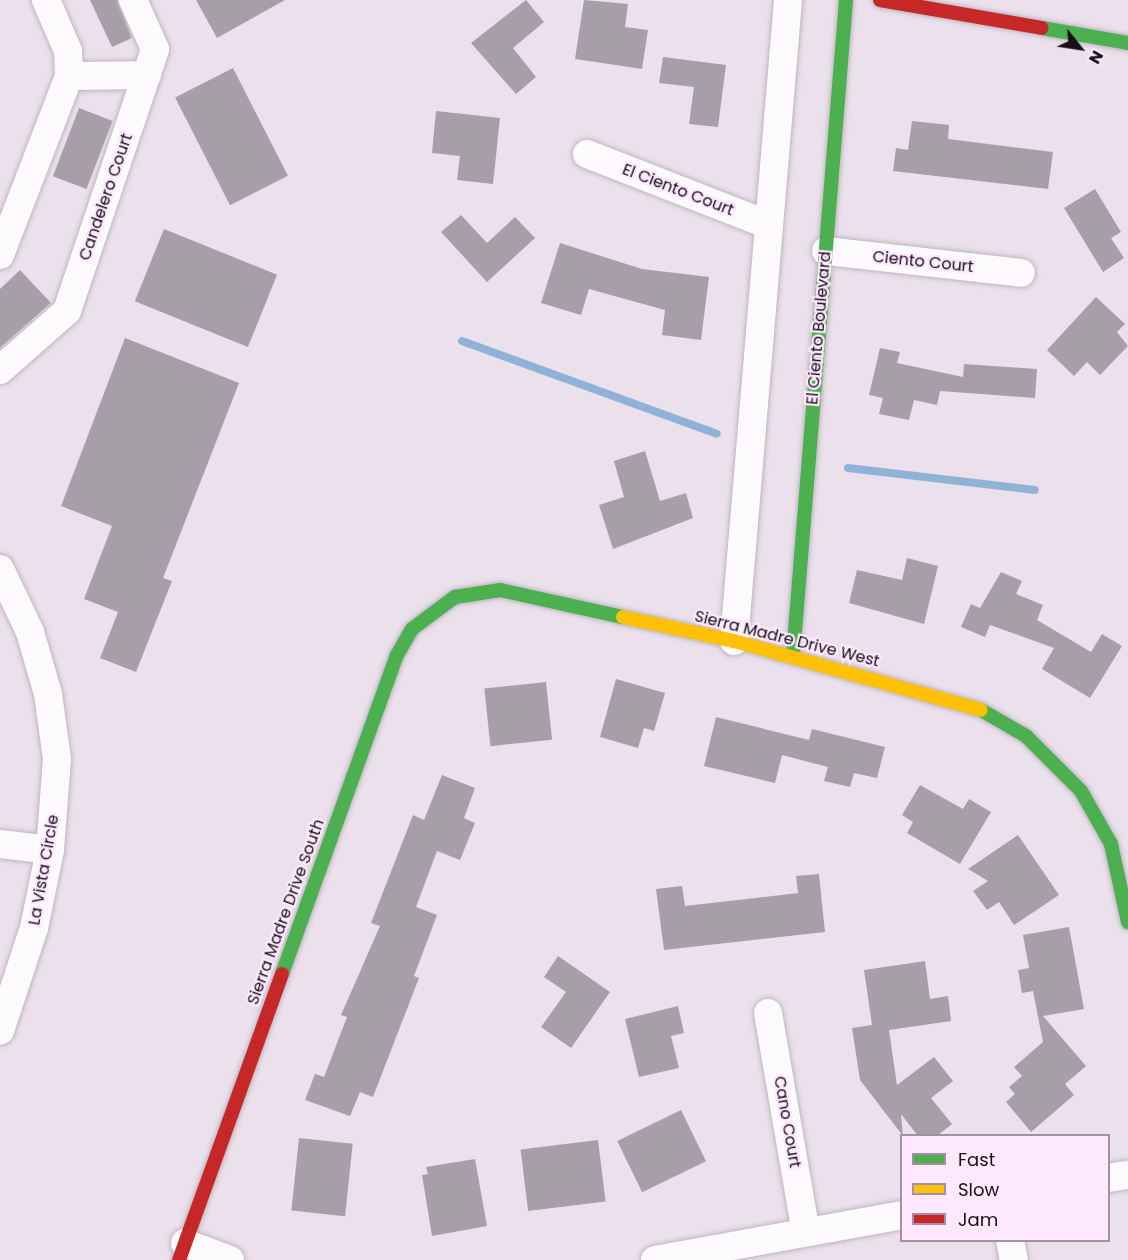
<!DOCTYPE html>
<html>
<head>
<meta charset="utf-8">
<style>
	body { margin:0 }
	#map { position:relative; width:1128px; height:1260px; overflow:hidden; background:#ebe0ec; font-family:Poppins,sans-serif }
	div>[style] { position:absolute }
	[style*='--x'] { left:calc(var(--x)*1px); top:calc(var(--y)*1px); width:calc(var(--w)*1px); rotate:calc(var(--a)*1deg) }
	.stream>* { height:8px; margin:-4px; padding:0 4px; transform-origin:4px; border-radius:4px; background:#8fb2d6 }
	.building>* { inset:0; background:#a79fa8; transform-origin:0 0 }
	.roads { filter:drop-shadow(0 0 2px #beb6bf) drop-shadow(0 0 2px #beb6bf) }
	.street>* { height:28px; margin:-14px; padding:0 14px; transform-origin:14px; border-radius:14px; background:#fcfafc }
	.fast>* { height:14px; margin:-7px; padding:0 7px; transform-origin:7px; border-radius:7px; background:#4caf50 }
	.slow>* { height:14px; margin:-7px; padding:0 7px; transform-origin:7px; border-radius:7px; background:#ffc107 }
	.jam>* { height:14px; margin:-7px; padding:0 7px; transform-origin:7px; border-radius:7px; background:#c62828 }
	span { translate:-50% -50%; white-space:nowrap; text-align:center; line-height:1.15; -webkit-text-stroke:4.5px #fee8ff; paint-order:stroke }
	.street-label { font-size:16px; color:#170f17 }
	.legend { position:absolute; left:900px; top:1134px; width:210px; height:108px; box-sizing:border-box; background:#fee8ff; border:2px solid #a291a2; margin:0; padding:8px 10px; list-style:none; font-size:18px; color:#170f17 }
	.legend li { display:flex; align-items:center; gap:12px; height:30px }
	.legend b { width:30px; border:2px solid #a291a2 }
	.north { position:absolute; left:1050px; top:18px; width:60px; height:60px; -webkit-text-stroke:4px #fee8ff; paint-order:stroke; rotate:120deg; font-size:16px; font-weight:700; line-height:24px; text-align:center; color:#170f17 }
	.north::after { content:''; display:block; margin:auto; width:21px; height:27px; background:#170f17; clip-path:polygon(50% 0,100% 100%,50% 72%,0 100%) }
</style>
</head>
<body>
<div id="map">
	<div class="stream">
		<i style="--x:462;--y:341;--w:271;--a:20"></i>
		<i style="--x:848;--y:468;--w:188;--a:6.7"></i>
	</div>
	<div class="building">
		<i style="clip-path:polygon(90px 0,117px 0,132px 38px,112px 47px)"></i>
		<i style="clip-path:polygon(196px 0,285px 0,217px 38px)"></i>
		<i style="clip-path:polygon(526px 0,544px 22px,513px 48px,536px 77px,516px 94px,471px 43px)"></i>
		<i style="clip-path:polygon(584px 0,628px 4px,625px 27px,648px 30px,642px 69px,575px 59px)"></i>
		<i style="clip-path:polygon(663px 57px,726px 65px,718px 127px,689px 124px,694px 87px,659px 83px)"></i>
		<i style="left:233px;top:68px;width:121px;height:65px;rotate:63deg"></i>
		<i style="left:79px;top:108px;width:36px;height:73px;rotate:21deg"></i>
		<i style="clip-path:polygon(436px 111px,500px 118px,493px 184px,457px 180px,460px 156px,432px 153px)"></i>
		<i style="clip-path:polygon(912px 121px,949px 125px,948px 139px,1053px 152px,1048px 189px,893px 171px,896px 148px,908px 150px)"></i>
		<i style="clip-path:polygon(1095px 189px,1121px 232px,1111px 238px,1124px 258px,1103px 272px,1064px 208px)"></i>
		<i style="clip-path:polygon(461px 215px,487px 243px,515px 217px,535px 238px,487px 282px,441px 232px)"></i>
		<i style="left:164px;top:229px;width:122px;height:78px;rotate:22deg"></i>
		<i style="clip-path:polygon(560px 243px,642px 269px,709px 277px,701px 340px,662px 335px,665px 310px,589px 289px,581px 315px,541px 303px)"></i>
		<i style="clip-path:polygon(20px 270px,51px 303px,0 348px,0 289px)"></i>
		<i style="clip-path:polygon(1096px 297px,1125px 324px,1117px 332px,1128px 346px,1100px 375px,1087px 362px,1074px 376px,1047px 350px)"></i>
		<i style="clip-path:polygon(125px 338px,239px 383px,163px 578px,172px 581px,136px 672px,100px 658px,118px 612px,84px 599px,112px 526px,61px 506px)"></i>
		<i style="clip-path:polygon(880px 348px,900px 352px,897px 363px,963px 377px,964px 364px,1037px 369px,1035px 398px,940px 391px,937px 405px,914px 400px,909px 420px,879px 414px,883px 398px,869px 395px)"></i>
		<i style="clip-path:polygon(645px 451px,660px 501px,686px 493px,693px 518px,613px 549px,599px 505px,624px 497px,614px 461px)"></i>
		<i style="clip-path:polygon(907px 558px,938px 566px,924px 624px,849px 603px,857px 570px,902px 580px)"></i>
		<i style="clip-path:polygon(1001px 572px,1022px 581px,1016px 594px,1043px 605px,1037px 620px,1091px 652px,1102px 634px,1122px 646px,1090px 698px,1042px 669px,1054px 648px,990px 625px,985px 637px,961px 627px,971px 604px,980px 608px)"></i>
		<i style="clip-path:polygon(616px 679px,665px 693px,654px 731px,644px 728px,638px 748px,600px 737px)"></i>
		<i style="left:546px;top:682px;width:58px;height:62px;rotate:84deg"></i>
		<i style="clip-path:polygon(716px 717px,809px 740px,812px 729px,885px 747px,877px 778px,854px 773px,850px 787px,824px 781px,828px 767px,782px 755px,775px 783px,704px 766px)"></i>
		<i style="clip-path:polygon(442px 775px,475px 788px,464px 818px,475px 823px,460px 860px,437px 851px,416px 907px,437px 915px,414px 976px,419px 978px,373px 1097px,360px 1092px,350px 1116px,305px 1100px,315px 1074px,324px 1077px,347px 1017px,341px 1015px,380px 926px,371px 923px,413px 815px,424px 820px)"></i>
		<i style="clip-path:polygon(920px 785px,963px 809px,969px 799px,991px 812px,960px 864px,907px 833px,913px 822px,902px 815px)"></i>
		<i style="clip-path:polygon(1018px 835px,1059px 895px,1014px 925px,999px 902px,987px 910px,973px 891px,988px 881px,968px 869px)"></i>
		<i style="clip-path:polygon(819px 874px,825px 932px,664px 950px,656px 889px,682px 886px,685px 906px,798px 893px,796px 876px)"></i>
		<i style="clip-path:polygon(1069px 927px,1084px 1009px,1043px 1016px,1086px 1066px,1065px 1084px,1074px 1095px,1031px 1132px,1006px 1102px,1015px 1094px,1009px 1087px,1022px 1076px,1014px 1067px,1043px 1042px,1033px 991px,1022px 993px,1018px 970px,1029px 968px,1023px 935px)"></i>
		<i style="clip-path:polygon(558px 956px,610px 992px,571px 1048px,541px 1027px,566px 992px,544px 977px)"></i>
		<i style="clip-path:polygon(925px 961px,930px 999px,948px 996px,951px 1021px,889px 1030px,897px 1085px,934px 1057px,953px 1081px,931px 1098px,952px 1124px,937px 1136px,918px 1136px,901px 1114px,903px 1136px,860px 1080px,852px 1028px,872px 1025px,864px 970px)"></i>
		<i style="clip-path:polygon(678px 1006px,684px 1033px,671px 1036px,679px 1068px,639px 1077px,625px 1019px)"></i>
		<i style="left:681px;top:1110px;width:57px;height:71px;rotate:64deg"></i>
		<i style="left:299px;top:1138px;width:54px;height:73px;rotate:6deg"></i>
		<i style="left:598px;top:1140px;width:62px;height:78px;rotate:83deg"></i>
		<i style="clip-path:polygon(475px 1159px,487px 1226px,432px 1236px,422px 1175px,428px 1174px,426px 1167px)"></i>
	</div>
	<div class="roads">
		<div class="street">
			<i style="--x:69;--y:76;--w:78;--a:-0.7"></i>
			<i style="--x:587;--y:154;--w:195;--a:21.3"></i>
			<i style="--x:826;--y:251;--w:196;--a:6.4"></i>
			<i style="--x:0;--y:255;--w:192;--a:-68.9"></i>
			<i style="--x:69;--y:76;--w:25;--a:-92"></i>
			<i style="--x:68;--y:51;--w:56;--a:-113.3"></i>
			<i style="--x:0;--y:370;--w:89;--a:-41.4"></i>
			<i style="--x:67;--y:311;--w:276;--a:-71.4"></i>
			<i style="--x:155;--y:49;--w:54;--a:-114.2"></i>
			<i style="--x:0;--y:569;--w:70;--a:64.5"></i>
			<i style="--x:30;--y:632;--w:65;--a:73.8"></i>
			<i style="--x:48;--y:694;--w:66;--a:82.1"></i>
			<i style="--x:57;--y:759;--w:91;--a:94.4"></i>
			<i style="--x:50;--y:850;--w:80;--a:101.6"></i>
			<i style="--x:34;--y:928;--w:108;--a:108.3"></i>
			<i style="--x:734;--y:641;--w:643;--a:-85.18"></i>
			<i style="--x:0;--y:844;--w:50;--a:6.8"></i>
			<i style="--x:768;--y:1013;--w:222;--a:80.2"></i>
			<i style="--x:1108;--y:1178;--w:20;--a:-9"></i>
			<i style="--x:1010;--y:1240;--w:20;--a:79"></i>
			<i style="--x:185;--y:1243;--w:48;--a:20.7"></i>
			<i style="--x:655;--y:1260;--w:251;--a:-10.3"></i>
		</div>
		<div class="fast">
			<i style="--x:1042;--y:28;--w:87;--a:9.9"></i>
			<i style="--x:793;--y:656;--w:658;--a:-85.38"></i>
			<i style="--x:981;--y:710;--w:52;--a:30"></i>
			<i style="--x:1026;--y:736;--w:78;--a:45"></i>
			<i style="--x:1081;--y:791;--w:61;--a:60.5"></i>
			<i style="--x:1111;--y:844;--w:80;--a:77.7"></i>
			<i style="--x:282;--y:974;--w:339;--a:-70.2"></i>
			<i style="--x:397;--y:655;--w:30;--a:-60"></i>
			<i style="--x:412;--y:629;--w:54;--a:-36.7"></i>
			<i style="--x:455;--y:597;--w:46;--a:-8.8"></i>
			<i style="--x:500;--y:590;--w:126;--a:12.4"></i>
		</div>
		<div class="slow">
			<i style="--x:623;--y:617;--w:114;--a:12.2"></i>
			<i style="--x:734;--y:641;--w:256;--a:15.6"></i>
		</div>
		<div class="jam">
			<i style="--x:880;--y:0;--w:164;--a:9.8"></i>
			<i style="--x:179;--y:1260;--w:304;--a:-70.2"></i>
		</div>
	</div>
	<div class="street-label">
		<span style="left:678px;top:190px;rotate:21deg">El Ciento Court</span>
		<span style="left:106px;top:197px;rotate:-71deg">Candelero Court</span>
		<span style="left:923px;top:262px;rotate:6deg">Ciento Court</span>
		<span style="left:819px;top:328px;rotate:-85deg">El Ciento Boulevard</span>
		<span style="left:787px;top:639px;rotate:14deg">Sierra Madre Drive West</span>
		<span style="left:44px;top:870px;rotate:-80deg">La Vista Circle</span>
		<span style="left:286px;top:912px;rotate:-70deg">Sierra Madre Drive South</span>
		<span style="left:787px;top:1122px;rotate:80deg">Cano Court</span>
	</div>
	<ul class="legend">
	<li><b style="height:8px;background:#4caf50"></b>Fast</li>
	<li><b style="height:8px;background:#ffc107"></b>Slow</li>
	<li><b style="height:8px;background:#c62828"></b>Jam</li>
	</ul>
	<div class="north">N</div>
</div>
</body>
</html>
